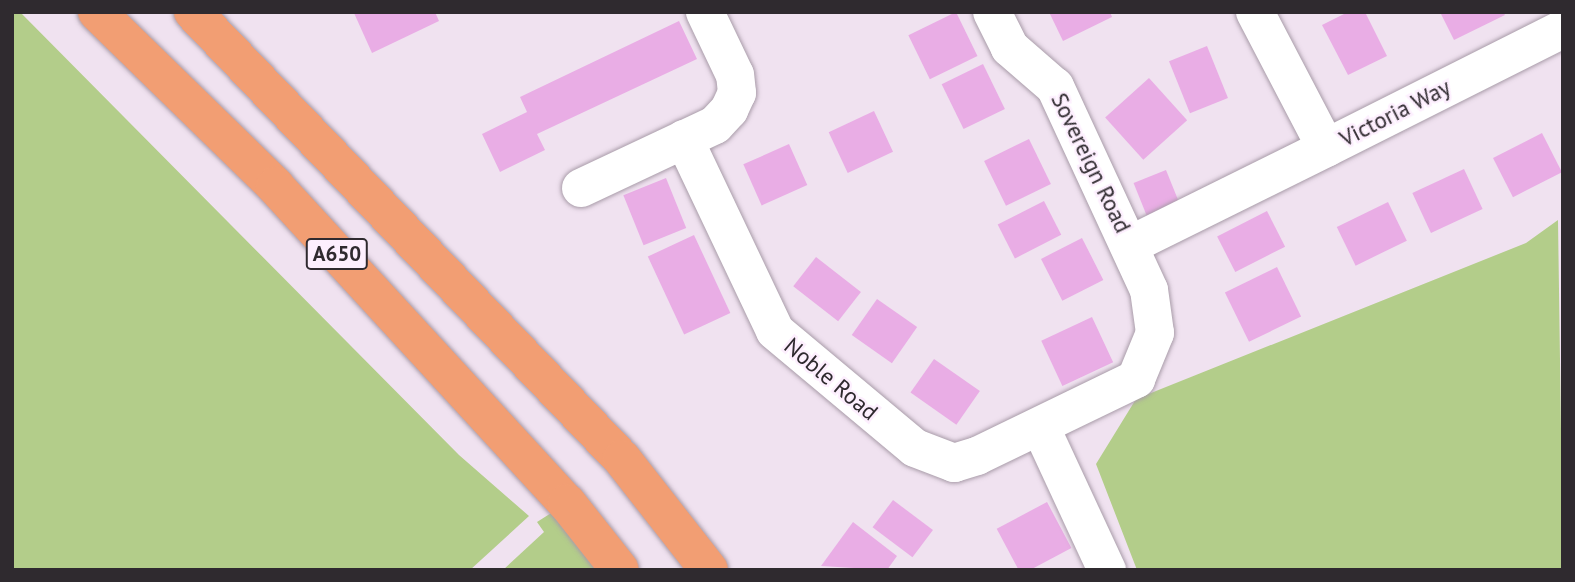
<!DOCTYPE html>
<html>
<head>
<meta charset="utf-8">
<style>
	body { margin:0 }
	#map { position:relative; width:1575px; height:582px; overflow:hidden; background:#f0e2f0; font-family:"PT Sans",sans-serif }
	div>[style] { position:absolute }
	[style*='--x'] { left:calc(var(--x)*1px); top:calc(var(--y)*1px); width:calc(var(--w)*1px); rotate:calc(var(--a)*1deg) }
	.green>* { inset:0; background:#b3cd8a }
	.building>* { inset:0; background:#e9ade5; transform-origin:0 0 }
	.roads { filter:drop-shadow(0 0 2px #a99ca9) drop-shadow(0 0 2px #a99ca9) }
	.minor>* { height:38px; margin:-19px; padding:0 19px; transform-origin:19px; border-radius:19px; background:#fff }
	.highway>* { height:38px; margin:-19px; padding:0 19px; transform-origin:19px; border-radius:19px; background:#f29e73 }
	span { translate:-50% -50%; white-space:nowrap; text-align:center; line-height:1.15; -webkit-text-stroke:5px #fdeffe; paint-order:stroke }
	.shield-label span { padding:2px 5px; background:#fdeffe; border:2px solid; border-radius:5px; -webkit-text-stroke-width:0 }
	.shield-label { font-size:21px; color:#2f2a2f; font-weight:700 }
	.street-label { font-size:23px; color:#2f2a2f }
	.frame { position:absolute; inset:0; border:14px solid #2f2a2f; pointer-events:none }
</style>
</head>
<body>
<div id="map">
	<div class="green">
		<i style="clip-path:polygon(12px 12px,20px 12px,459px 455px,529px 516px,470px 570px,12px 570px)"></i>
		<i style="clip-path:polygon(1558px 220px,1563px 570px,1137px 570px,1096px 464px,1136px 399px,1526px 243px)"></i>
		<i style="clip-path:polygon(567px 503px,620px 570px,503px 570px,544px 532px,537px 522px)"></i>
	</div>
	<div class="building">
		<i style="clip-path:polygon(435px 12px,439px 21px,372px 53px,354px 13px)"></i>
		<i style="left:956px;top:12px;width:49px;height:53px;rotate:64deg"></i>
		<i style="clip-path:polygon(1049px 12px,1110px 12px,1112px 17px,1063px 41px)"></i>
		<i style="clip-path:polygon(1348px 12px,1365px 12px,1387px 56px,1348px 75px,1322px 25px)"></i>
		<i style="clip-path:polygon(1440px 12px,1503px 12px,1505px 15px,1454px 40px)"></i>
		<i style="clip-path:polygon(679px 21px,697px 59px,537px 134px,545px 150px,500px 172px,482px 134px,527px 112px,520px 97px)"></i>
		<i style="left:1207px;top:46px;width:56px;height:41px;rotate:68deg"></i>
		<i style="left:983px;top:64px;width:50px;height:46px;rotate:64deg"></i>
		<i style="left:1149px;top:78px;width:57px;height:59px;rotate:48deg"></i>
		<i style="left:874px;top:111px;width:45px;height:50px;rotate:65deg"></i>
		<i style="left:1542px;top:133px;width:44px;height:55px;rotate:63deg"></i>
		<i style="left:1029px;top:139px;width:50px;height:50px;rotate:64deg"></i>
		<i style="left:789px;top:144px;width:45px;height:50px;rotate:66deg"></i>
		<i style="left:1464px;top:169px;width:44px;height:57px;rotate:65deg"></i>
		<i style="left:1166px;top:170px;width:35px;height:35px;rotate:68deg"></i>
		<i style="left:666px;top:178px;width:54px;height:46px;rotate:68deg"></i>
		<i style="left:1044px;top:201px;width:38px;height:52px;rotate:63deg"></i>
		<i style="left:1388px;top:202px;width:43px;height:57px;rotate:64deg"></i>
		<i style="left:1267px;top:211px;width:40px;height:56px;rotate:63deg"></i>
		<i style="left:694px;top:235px;width:86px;height:51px;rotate:65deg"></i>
		<i style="left:1082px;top:238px;width:47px;height:46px;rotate:63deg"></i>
		<i style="left:816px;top:257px;width:57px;height:37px;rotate:38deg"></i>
		<i style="left:1277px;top:267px;width:55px;height:58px;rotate:64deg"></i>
		<i style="left:877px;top:299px;width:49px;height:44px;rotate:35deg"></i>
		<i style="left:1092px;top:317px;width:50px;height:56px;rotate:65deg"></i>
		<i style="left:934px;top:359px;width:56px;height:41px;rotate:35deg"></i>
		<i style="left:893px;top:500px;width:50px;height:34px;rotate:37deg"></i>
		<i style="left:1047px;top:502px;width:52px;height:57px;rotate:62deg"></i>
		<i style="clip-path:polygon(853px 522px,897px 556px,887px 570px,821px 566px)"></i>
	</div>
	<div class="roads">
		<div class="minor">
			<i style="--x:1255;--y:12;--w:153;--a:62.4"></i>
			<i style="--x:1326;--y:148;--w:265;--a:-26.7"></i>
			<i style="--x:684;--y:139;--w:212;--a:64.6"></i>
			<i style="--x:775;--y:331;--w:182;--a:39.9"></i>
			<i style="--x:915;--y:448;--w:42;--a:21"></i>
			<i style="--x:954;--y:463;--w:24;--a:-17"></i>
			<i style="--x:977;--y:456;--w:177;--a:-25.8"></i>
			<i style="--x:1136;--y:379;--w:50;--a:-67.6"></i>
			<i style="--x:1155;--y:333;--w:43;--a:-97.9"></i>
			<i style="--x:1149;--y:290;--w:224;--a:-114.8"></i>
			<i style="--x:1055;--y:87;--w:60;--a:-139.1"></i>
			<i style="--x:1010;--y:48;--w:40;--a:-116.6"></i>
			<i style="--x:581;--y:188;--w:148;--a:-25.2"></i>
			<i style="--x:715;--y:125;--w:21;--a:-47"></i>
			<i style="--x:729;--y:110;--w:19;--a:-65"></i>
			<i style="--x:737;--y:93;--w:18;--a:-96"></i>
			<i style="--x:735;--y:75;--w:70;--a:-115.5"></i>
			<i style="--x:1130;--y:245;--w:219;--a:-26.3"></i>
			<i style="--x:1041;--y:428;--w:157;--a:65.1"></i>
		</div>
		<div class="highway">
			<i style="--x:97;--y:12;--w:249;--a:44.3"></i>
			<i style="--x:275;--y:186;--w:431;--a:47.4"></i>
			<i style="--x:567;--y:503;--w:85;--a:51.7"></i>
			<i style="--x:193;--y:12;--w:620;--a:46.18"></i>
			<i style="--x:622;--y:459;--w:141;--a:51.9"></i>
		</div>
	</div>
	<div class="shield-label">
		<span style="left:337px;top:254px">A650</span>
	</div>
	<div class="street-label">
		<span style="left:1395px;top:113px;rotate:-27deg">Victoria Way</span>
		<span style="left:1091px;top:163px;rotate:64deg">Sovereign Road</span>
		<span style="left:831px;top:379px;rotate:40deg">Noble Road</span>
	</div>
	<div class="frame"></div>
</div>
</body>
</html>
